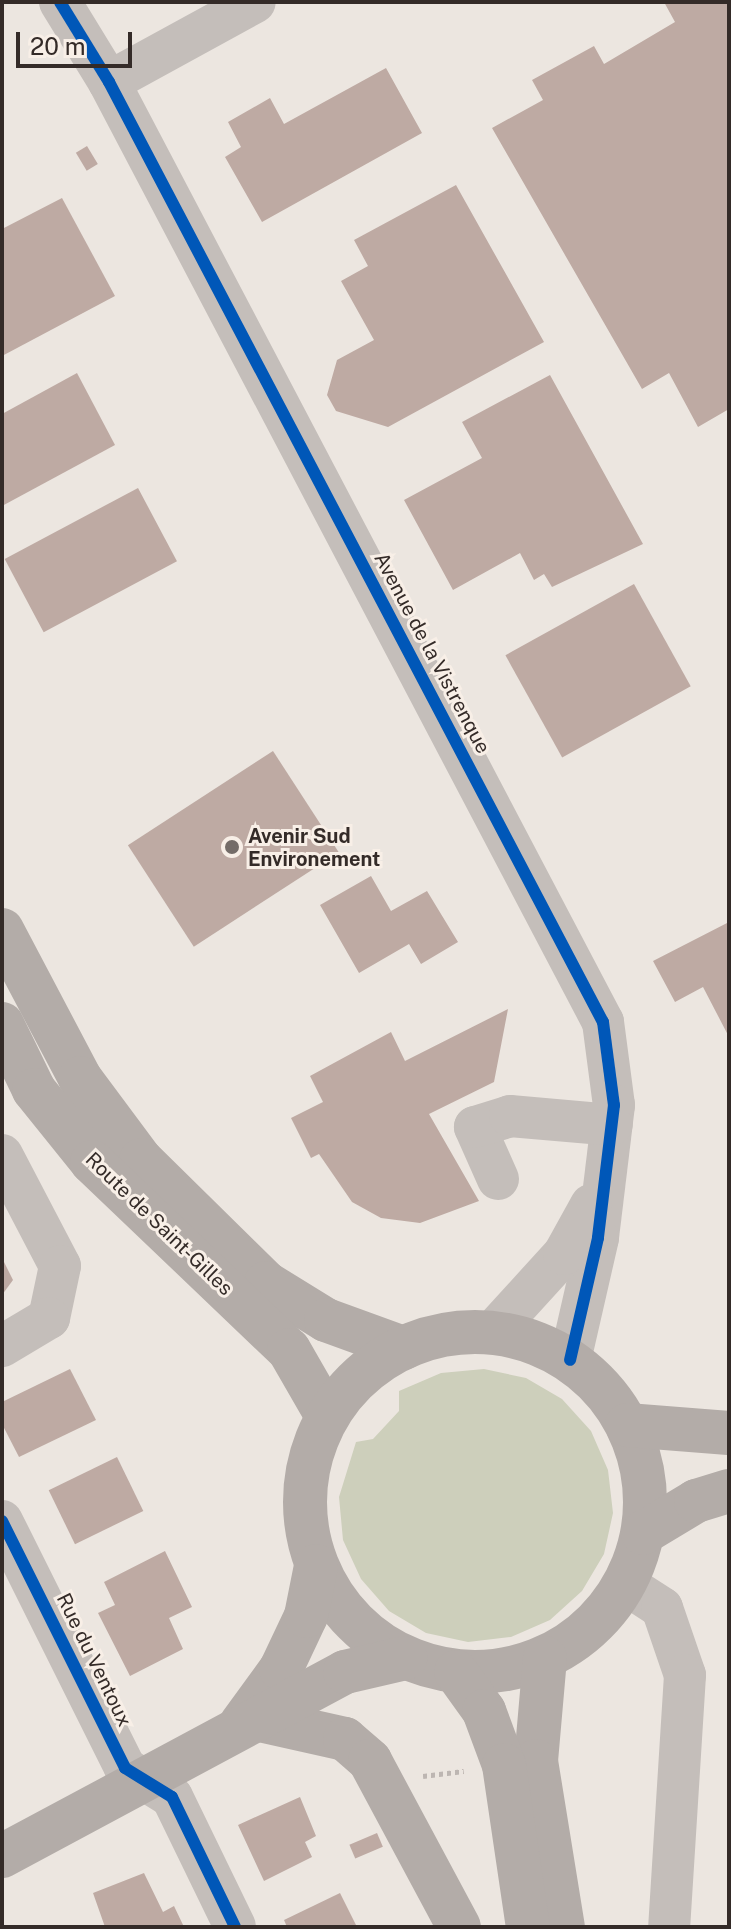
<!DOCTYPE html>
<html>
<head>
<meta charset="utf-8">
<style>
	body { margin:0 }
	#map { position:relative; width:731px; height:1929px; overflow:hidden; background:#ece6e0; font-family:"Public Sans",sans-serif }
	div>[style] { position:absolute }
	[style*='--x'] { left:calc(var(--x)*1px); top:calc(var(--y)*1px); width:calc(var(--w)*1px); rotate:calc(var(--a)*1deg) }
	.green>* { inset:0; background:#cdcfbb }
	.building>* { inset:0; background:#beaaa3; transform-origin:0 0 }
	.path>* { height:5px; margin-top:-2.5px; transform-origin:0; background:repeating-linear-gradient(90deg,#bdb6b2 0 4px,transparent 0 8px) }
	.minor>* { height:42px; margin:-21px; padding:0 21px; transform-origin:21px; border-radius:21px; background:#c4beba }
	.major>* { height:44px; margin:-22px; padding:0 22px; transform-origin:22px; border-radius:22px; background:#b3aca8 }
	.major>.ring { margin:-22px; padding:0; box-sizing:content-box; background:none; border:44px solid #b3aca8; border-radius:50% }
	.cycleway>* { height:12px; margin:-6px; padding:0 6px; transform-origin:6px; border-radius:6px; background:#0057b8 }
	.dots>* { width:22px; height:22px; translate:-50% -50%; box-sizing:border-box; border:4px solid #f8efe7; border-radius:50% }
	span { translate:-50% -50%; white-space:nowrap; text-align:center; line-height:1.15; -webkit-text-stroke:6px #f8efe7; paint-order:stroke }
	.street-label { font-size:20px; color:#342b28 }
	.poi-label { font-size:20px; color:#342b28; font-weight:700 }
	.left { translate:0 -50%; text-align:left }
	.frame { position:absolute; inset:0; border:4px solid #342b28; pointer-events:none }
	.scale { position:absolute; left:16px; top:32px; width:116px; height:36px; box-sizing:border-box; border:4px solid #342b28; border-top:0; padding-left:10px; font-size:24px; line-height:28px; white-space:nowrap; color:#342b28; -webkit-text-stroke:6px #f8efe7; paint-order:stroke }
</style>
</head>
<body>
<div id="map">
	<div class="green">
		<i style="clip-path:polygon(484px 1369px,526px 1378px,562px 1399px,591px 1431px,608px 1470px,613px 1513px,604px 1554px,582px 1591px,550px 1620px,511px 1637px,468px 1642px,426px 1633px,389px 1611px,361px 1579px,343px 1540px,339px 1497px,356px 1442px,373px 1439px,399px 1411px,399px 1391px,441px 1373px)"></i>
	</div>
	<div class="building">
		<i style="clip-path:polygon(664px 2px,729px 2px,729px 409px,698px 427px,669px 373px,642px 389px,492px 128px,543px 100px,532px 80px,594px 46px,604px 64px,675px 22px)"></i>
		<i style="clip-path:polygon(386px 68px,422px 133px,262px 222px,225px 157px,241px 147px,228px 122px,270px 98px,284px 124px)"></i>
		<i style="left:87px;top:146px;width:21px;height:13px;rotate:59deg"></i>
		<i style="clip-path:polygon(456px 185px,544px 342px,388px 427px,336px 411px,327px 395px,337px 360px,374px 340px,341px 281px,368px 266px,354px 240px)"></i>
		<i style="clip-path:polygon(62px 198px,115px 296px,2px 356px,2px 229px)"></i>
		<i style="clip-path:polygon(77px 373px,115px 445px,2px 506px,2px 414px)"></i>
		<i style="clip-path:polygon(550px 375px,643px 544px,552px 587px,544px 574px,534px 580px,520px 553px,453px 590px,404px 500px,482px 458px,462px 422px)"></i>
		<i style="left:138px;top:488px;width:83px;height:151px;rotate:62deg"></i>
		<i style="left:634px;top:584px;width:117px;height:147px;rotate:61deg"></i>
		<i style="left:273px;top:751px;width:121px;height:173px;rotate:57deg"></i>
		<i style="clip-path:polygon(371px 876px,391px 911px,427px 891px,458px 942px,421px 964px,409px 944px,359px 973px,320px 905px)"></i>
		<i style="clip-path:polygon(729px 922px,729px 1037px,703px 987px,675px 1002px,653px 961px)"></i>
		<i style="clip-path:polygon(508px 1009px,494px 1082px,429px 1114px,479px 1201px,420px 1223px,381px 1218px,352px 1202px,319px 1154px,311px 1158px,291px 1118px,323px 1102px,310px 1076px,391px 1032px,405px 1061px)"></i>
		<i style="clip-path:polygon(2px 1258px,13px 1280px,2px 1295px)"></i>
		<i style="clip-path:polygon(70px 1369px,96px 1420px,19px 1457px,2px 1424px,2px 1402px)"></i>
		<i style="left:117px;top:1457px;width:60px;height:76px;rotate:64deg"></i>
		<i style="clip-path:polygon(165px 1551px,192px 1607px,169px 1618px,183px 1649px,130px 1676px,98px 1613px,115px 1605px,104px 1582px)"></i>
		<i style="clip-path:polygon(300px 1797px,316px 1836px,305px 1842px,312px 1857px,264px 1881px,238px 1825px)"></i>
		<i style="left:377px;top:1833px;width:15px;height:30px;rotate:67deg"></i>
		<i style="clip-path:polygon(144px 1873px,163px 1912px,174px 1906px,184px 1927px,105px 1927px,93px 1893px)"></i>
		<i style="clip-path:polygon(340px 1893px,357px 1927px,287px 1927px,284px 1920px)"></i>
	</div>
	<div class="path">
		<i style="--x:423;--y:1776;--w:41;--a:-7"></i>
	</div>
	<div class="minor">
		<i style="--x:60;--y:2;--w:94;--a:58.5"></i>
		<i style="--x:109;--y:82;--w:1062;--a:62.28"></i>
		<i style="--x:603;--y:1022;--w:84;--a:82.5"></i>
		<i style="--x:614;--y:1105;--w:134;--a:96.9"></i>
		<i style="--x:598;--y:1238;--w:125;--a:102.9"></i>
		<i style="--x:109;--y:82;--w:166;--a:-28.7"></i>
		<i style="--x:2;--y:1155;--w:125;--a:62.4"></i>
		<i style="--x:60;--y:1266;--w:53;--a:101.9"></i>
		<i style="--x:49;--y:1318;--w:55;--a:149.2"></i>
		<i style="--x:498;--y:1179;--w:57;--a:-113.9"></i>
		<i style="--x:475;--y:1127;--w:37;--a:-17"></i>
		<i style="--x:510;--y:1116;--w:102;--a:5"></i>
		<i style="--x:492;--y:1333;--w:107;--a:-47.7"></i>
		<i style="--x:564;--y:1254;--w:56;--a:-61.1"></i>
		<i style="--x:2;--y:1521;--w:276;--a:63.5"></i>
		<i style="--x:125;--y:1768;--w:55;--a:31.7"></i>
		<i style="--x:172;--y:1797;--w:144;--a:64.1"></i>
		<i style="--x:625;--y:1584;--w:44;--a:33"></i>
		<i style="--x:662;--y:1608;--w:71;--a:71.1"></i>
		<i style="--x:685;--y:1675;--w:253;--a:93.6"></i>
	</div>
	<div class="major">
		<i style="--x:2;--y:930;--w:167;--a:62.2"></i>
		<i style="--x:80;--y:1078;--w:102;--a:53.4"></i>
		<i style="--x:141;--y:1160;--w:175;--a:44.5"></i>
		<i style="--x:266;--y:1283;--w:70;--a:31.7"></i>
		<i style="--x:326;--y:1320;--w:82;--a:20"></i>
		<i style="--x:2;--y:1024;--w:73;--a:64.1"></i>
		<i style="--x:34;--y:1090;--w:92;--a:51.1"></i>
		<i style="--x:92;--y:1162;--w:272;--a:43.7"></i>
		<i style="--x:289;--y:1350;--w:76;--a:60.1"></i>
		<i class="ring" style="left:305px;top:1332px;width:296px;height:296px"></i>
		<i style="--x:627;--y:1425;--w:102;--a:4.5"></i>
		<i style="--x:643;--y:1533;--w:62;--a:-31.1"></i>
		<i style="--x:696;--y:1501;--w:34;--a:-17"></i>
		<i style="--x:545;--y:1658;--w:103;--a:95"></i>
		<i style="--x:536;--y:1761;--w:168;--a:80.8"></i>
		<i style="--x:456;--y:1672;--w:48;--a:54.3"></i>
		<i style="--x:484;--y:1711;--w:58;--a:69.7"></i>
		<i style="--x:504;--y:1765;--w:164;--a:81.6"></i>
		<i style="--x:260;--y:1720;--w:87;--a:12.6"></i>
		<i style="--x:345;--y:1739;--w:33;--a:41"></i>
		<i style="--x:370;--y:1761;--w:188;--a:61.8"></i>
		<i style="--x:241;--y:1724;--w:68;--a:-54"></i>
		<i style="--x:281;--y:1669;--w:59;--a:-64.7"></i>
		<i style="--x:306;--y:1616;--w:51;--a:-78.7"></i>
		<i style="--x:2;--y:1856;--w:389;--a:-28.2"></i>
		<i style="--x:345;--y:1672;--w:62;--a:-13.1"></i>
	</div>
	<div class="cycleway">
		<i style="--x:60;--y:2;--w:94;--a:58.5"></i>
		<i style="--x:109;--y:82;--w:1062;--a:62.28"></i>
		<i style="--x:603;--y:1022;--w:84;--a:82.5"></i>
		<i style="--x:614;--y:1105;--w:134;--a:96.9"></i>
		<i style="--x:598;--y:1238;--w:125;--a:102.9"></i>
		<i style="--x:2;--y:1521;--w:276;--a:63.5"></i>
		<i style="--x:125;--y:1768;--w:55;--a:31.7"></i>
		<i style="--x:172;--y:1797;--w:144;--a:64.1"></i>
	</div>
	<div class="dots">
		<i style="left:232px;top:847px;background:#746c68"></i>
	</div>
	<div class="street-label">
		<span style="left:432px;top:653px;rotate:62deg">Avenue de la Vistrenque</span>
		<span style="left:159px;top:1224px;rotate:44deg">Route de Saint-Gilles</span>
		<span style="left:94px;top:1660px;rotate:64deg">Rue du Ventoux</span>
	</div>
	<div class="poi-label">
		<span class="left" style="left:248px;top:848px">Avenir Sud<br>Environement</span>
	</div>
	<div class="frame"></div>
	<div class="scale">20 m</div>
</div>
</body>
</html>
